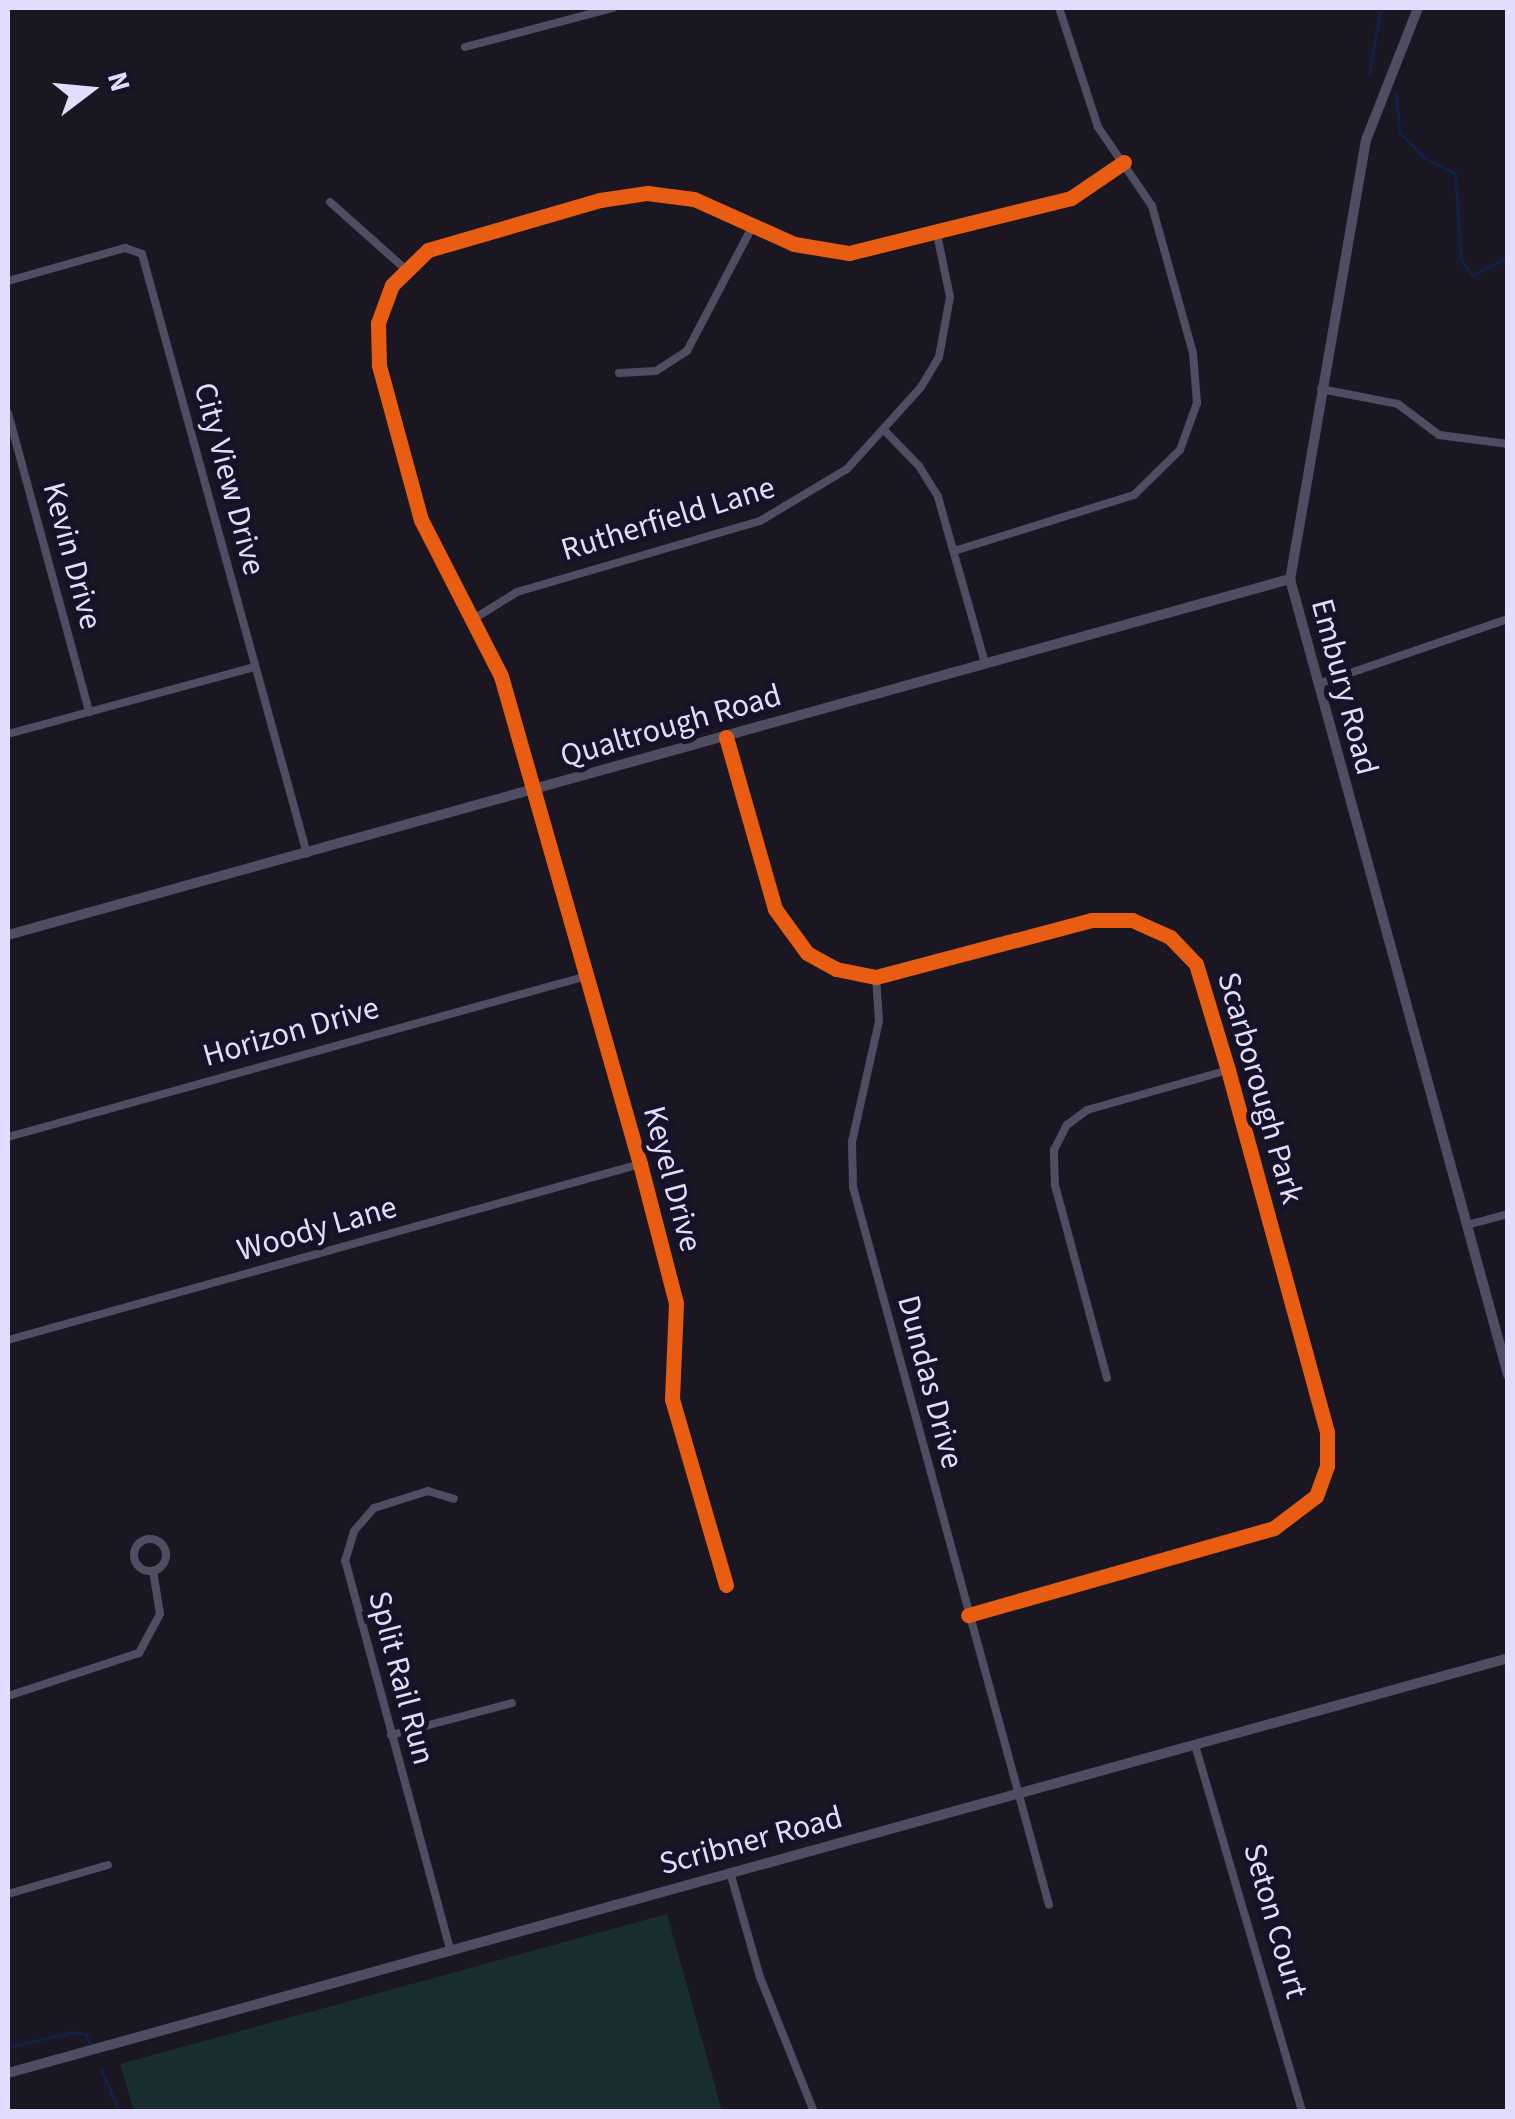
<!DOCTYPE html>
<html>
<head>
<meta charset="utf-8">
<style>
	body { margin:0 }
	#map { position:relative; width:1515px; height:2119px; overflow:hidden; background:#1a1723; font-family:"Source Sans 3",sans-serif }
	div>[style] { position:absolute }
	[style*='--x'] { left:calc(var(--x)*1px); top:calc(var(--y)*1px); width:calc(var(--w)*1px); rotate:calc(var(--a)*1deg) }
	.green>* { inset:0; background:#172d30 }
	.stream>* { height:2.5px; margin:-1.25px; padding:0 1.25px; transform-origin:1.25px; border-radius:1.25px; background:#122046 }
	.minor>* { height:8px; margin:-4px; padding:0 4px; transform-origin:4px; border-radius:4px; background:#504d63 }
	.minor>.ring { margin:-4px; padding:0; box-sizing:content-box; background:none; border:8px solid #504d63; border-radius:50% }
	.tertiary>* { height:10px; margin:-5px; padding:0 5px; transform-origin:5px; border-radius:5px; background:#504d63 }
	.cycleway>* { height:15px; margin:-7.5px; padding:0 7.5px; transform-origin:7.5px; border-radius:7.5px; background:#e95d12 }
	span { translate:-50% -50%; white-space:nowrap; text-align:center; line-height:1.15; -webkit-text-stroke:10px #181228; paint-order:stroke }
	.street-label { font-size:32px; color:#e2dcfd }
	.frame { position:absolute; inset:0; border:10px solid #e2dcfd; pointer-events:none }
	.north { position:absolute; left:40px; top:40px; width:100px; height:100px; -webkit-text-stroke:8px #181228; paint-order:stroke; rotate:74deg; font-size:28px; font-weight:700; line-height:40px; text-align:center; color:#e2dcfd }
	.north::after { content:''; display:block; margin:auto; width:35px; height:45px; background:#e2dcfd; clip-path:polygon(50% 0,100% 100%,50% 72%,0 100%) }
</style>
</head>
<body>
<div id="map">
	<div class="green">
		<i style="clip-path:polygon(667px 1914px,722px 2111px,134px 2111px,120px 2064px)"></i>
	</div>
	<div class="stream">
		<i style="--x:1369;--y:74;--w:67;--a:-79.7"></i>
		<i style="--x:1396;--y:92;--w:40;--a:84.3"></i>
		<i style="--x:1400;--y:132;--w:35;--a:46"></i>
		<i style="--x:1424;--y:157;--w:36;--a:28"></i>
		<i style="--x:1456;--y:174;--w:84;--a:86.6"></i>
		<i style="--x:1461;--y:258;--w:20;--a:57"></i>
		<i style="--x:1472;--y:275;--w:40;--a:-26.6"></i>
		<i style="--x:8;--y:2047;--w:67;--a:-13"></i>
		<i style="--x:73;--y:2032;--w:13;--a:9"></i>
		<i style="--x:86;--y:2034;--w:10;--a:66"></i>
		<i style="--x:101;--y:2069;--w:47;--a:66.2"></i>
	</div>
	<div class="minor">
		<i style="--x:465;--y:47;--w:153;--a:-14.8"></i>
		<i style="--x:330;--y:202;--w:99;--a:41.7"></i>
		<i style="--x:8;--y:281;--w:122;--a:-15.8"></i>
		<i style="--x:125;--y:248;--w:18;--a:19"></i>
		<i style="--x:142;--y:254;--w:622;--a:74.62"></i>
		<i style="--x:619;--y:373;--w:37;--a:-3"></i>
		<i style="--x:656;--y:371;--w:37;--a:-33"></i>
		<i style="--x:687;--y:351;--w:140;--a:-62.3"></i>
		<i style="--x:1321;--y:389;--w:78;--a:11"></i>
		<i style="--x:1398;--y:404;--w:51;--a:37.1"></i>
		<i style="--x:1439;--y:435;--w:70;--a:7.4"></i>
		<i style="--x:8;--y:413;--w:310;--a:74.8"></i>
		<i style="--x:883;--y:429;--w:52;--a:45.8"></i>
		<i style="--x:919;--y:466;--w:36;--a:58"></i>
		<i style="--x:938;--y:497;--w:173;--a:74.2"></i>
		<i style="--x:954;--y:551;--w:189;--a:-17.3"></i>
		<i style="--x:1134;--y:495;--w:64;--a:-44.4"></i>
		<i style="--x:1180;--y:450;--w:50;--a:-70.1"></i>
		<i style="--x:1197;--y:403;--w:50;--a:-94.6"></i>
		<i style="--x:1193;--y:353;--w:153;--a:-105.6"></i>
		<i style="--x:1152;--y:206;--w:96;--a:-124.4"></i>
		<i style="--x:1098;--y:127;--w:125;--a:-108.1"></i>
		<i style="--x:472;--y:620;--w:53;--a:-31.9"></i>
		<i style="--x:517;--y:592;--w:253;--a:-16.3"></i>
		<i style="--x:760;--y:521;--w:101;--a:-30.9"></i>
		<i style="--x:847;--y:469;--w:110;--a:-47.9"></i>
		<i style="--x:921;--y:387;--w:35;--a:-59"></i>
		<i style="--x:939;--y:357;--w:61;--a:-79.6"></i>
		<i style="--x:950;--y:297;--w:64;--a:-101.7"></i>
		<i style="--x:1318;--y:684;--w:201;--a:-18.9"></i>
		<i style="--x:8;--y:734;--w:255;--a:-15.2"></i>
		<i style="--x:726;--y:737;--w:179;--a:74.1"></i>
		<i style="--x:775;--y:909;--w:54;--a:54"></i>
		<i style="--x:807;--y:953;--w:33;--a:29"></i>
		<i style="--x:836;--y:969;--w:41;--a:11.3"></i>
		<i style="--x:876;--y:977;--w:223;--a:-14.8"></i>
		<i style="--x:1092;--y:920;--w:40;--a:0"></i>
		<i style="--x:1132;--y:920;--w:42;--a:24.1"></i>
		<i style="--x:1170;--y:937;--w:37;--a:46"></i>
		<i style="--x:1196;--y:964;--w:111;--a:73.2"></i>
		<i style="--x:1228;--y:1070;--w:375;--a:74.7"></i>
		<i style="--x:1327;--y:1432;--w:34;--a:90"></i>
		<i style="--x:1327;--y:1466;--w:32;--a:110"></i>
		<i style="--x:1316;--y:1496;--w:53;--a:142.7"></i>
		<i style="--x:1274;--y:1528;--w:318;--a:164.1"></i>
		<i style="--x:876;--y:977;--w:44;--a:86.1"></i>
		<i style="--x:879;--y:1021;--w:124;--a:102.6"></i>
		<i style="--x:852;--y:1142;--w:45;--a:88.7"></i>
		<i style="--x:853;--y:1187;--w:744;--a:74.73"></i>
		<i style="--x:8;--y:1137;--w:601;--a:-15.54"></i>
		<i style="--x:1467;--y:1225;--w:42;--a:-15"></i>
		<i style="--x:8;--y:1340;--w:656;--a:-15.56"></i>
		<i style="--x:1107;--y:1378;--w:200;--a:-105.1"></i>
		<i style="--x:1055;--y:1185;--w:35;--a:-92"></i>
		<i style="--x:1054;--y:1150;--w:28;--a:-63"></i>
		<i style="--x:1067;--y:1125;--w:25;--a:-37"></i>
		<i style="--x:1087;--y:1110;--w:147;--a:-15.8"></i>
		<i class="ring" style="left:134px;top:1539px;width:24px;height:24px"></i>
		<i style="--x:726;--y:1585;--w:194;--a:-106.2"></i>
		<i style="--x:672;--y:1399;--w:96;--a:-87.6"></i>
		<i style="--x:676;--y:1303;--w:144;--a:-104.5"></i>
		<i style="--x:640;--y:1164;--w:507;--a:-105.9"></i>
		<i style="--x:501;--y:676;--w:175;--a:-117.1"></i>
		<i style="--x:421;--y:520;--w:161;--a:-105.2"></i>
		<i style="--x:379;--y:365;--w:42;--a:-91.4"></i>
		<i style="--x:378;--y:323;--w:40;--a:-69.8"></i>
		<i style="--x:392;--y:285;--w:50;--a:-44.2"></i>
		<i style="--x:428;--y:250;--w:179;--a:-16.2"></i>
		<i style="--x:600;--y:200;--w:48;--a:-8.5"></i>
		<i style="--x:647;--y:193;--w:47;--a:7.3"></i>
		<i style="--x:694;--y:199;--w:110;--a:24.2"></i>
		<i style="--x:794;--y:244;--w:56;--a:9.3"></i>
		<i style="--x:849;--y:253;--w:229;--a:-13.9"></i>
		<i style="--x:1071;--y:198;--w:64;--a:-34.2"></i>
		<i style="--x:8;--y:1696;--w:138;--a:-18.2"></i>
		<i style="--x:139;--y:1653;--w:44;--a:-61.7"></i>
		<i style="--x:160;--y:1614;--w:44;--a:-99.2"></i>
		<i style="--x:391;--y:1735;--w:125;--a:-14.8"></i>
		<i style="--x:1195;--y:1745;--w:382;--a:73.7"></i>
		<i style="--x:730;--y:1872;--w:109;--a:74.1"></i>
		<i style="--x:760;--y:1977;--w:145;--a:68.2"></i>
		<i style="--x:8;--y:1894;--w:104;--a:-16.2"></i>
		<i style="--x:450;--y:1949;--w:402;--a:-105.1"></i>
		<i style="--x:345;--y:1561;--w:31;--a:-73"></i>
		<i style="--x:354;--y:1531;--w:30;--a:-49"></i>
		<i style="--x:374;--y:1508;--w:57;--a:-17.5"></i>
		<i style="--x:428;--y:1491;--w:27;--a:17"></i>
	</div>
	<div class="tertiary">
		<i style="--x:1418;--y:8;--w:142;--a:111.5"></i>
		<i style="--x:1366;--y:140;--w:446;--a:99.8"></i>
		<i style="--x:1290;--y:579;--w:825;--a:74.68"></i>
		<i style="--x:8;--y:935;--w:1331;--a:-15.52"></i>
		<i style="--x:8;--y:2073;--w:1556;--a:-15.46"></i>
	</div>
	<div class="cycleway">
		<i style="--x:726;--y:737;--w:179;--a:74.1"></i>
		<i style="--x:775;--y:909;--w:54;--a:54"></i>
		<i style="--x:807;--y:953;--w:33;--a:29"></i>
		<i style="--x:836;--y:969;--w:41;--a:11.3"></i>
		<i style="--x:876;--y:977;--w:223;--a:-14.8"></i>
		<i style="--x:1092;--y:920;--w:40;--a:0"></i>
		<i style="--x:1132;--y:920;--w:42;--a:24.1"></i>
		<i style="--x:1170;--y:937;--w:37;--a:46"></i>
		<i style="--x:1196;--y:964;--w:111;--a:73.2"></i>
		<i style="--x:1228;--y:1070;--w:375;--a:74.7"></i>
		<i style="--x:1327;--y:1432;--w:34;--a:90"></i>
		<i style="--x:1327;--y:1466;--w:32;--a:110"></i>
		<i style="--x:1316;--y:1496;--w:53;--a:142.7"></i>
		<i style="--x:1274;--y:1528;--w:318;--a:164.1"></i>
		<i style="--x:726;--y:1585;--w:194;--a:-106.2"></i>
		<i style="--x:672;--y:1399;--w:96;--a:-87.6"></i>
		<i style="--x:676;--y:1303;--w:144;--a:-104.5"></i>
		<i style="--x:640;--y:1164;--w:507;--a:-105.9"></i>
		<i style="--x:501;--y:676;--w:175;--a:-117.1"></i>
		<i style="--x:421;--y:520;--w:161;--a:-105.2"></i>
		<i style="--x:379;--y:365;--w:42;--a:-91.4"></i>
		<i style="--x:378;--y:323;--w:40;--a:-69.8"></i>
		<i style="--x:392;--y:285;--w:50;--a:-44.2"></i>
		<i style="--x:428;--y:250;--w:179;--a:-16.2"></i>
		<i style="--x:600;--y:200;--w:48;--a:-8.5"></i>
		<i style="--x:647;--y:193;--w:47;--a:7.3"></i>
		<i style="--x:694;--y:199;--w:110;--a:24.2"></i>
		<i style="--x:794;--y:244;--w:56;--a:9.3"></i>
		<i style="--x:849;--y:253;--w:229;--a:-13.9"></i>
		<i style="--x:1071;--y:198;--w:64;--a:-34.2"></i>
	</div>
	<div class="street-label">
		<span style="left:229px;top:479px;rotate:75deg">City View Drive</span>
		<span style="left:668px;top:519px;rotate:-17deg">Rutherfield Lane</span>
		<span style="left:72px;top:556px;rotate:75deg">Kevin Drive</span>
		<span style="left:1344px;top:687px;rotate:75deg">Embury Road</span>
		<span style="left:671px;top:726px;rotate:-16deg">Qualtrough Road</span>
		<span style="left:291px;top:1032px;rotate:-16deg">Horizon Drive</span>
		<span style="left:1260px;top:1088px;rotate:74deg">Scarborough Park</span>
		<span style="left:672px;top:1179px;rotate:75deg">Keyel Drive</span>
		<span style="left:317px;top:1229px;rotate:-16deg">Woody Lane</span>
		<span style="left:930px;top:1382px;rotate:75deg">Dundas Drive</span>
		<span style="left:401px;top:1678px;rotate:75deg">Split Rail Run</span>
		<span style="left:751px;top:1841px;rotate:-15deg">Scribner Road</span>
		<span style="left:1275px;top:1921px;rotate:74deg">Seton Court</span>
	</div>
	<div class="frame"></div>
	<div class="north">N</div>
</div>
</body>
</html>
